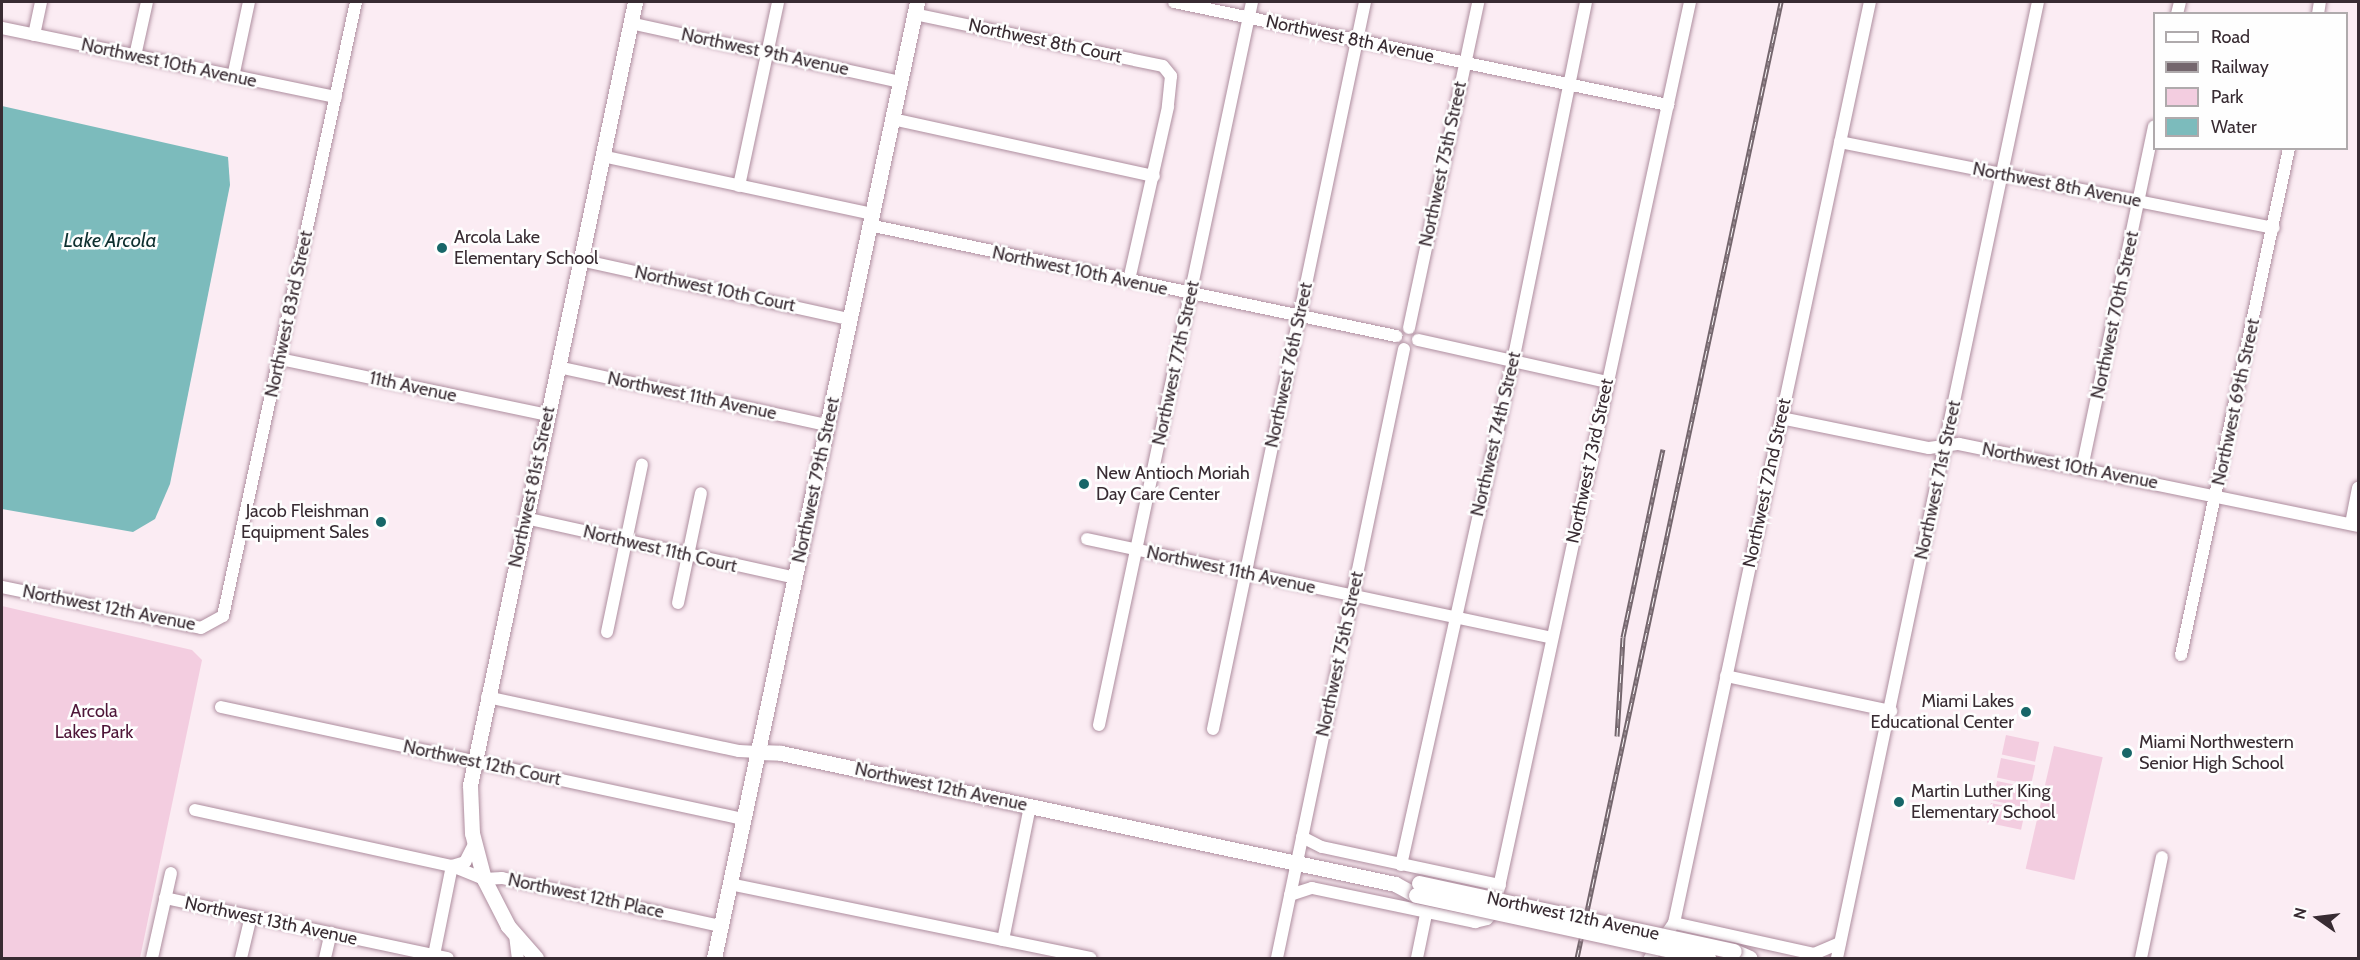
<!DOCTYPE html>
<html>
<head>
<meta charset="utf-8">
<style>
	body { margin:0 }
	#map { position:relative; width:2360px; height:960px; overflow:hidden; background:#fbecf3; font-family:Cabin,sans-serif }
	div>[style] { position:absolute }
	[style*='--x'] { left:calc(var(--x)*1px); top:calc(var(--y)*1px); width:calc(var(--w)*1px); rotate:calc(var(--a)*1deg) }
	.green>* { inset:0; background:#f3cde0; transform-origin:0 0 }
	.water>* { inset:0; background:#7cbbbc }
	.roads { filter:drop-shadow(0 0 2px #ae8e9f) drop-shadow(0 0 2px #ae8e9f) }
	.minor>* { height:12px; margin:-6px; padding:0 6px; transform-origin:6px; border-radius:6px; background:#fff }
	.major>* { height:15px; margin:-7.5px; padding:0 7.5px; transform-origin:7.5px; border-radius:7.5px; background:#fff }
	.rail>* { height:5px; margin-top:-2.5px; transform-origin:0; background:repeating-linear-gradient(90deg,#fefefe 0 9px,#74666d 0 18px); box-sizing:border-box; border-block:2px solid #74666d }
	.bridges { filter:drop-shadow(0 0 2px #ae8e9f) drop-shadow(0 0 2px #ae8e9f) }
	.major-bridge>* { height:15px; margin:-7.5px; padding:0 7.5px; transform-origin:7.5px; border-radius:7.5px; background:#fff }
	.dots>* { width:16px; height:16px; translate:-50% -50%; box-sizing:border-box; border:3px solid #fefefe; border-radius:50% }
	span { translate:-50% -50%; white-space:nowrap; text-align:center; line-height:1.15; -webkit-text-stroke:5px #fefefe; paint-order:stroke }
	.street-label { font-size:18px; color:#382b32 }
	.poi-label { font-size:18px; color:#382b32 }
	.left { translate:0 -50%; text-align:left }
	.right { translate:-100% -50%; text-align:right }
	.park-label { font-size:18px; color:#4e1638 }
	.water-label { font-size:20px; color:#0f3030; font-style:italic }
	.frame { position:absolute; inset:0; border:3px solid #382b32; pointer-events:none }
	.legend { position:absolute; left:2153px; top:12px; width:195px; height:138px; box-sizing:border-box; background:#fefefe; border:2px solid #afaaac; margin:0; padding:8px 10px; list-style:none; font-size:18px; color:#382b32 }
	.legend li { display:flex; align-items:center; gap:12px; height:30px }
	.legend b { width:30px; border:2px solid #afaaac }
	.north { position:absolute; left:2288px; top:888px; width:60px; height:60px; -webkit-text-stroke:4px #fefefe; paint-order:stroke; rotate:284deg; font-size:16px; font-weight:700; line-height:24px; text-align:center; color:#382b32 }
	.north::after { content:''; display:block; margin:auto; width:21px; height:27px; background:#382b32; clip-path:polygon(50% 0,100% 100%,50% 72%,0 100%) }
</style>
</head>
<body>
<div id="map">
	<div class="green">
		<i style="clip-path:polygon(2px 606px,192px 650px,202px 660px,140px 958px,2px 958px)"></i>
		<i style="left:2006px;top:735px;width:34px;height:20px;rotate:12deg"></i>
		<i style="left:2054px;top:746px;width:50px;height:126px;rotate:13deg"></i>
		<i style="left:2001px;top:758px;width:35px;height:20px;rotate:12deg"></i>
		<i style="left:1997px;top:781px;width:34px;height:20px;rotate:12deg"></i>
		<i style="left:1991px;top:803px;width:35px;height:20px;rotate:12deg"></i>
	</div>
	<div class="water">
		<i style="clip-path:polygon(2px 106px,228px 157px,230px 185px,170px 484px,155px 519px,133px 532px,2px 509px)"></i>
	</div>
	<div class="roads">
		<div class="minor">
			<i style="--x:1174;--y:2;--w:505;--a:11.78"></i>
			<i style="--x:914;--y:14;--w:254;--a:11.8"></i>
			<i style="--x:1163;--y:66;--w:13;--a:51"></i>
			<i style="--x:1171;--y:76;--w:31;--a:96"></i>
			<i style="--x:1168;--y:107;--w:177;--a:102.7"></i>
			<i style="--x:2177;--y:14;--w:12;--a:-76"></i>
			<i style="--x:2318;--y:14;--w:12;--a:-81"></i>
			<i style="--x:630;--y:23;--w:276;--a:12.3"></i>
			<i style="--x:2;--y:28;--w:341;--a:11.7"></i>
			<i style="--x:34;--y:35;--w:34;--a:-78"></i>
			<i style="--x:135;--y:56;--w:55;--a:-77.5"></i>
			<i style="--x:233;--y:77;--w:77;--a:-78"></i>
			<i style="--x:892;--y:119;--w:268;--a:12.3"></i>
			<i style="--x:1840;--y:142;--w:442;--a:11.2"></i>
			<i style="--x:602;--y:156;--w:276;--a:12.1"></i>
			<i style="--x:739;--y:186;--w:188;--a:-78"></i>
			<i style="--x:869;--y:225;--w:539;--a:11.89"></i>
			<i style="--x:580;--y:260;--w:275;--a:12.4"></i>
			<i style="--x:1409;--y:328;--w:333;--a:-78"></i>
			<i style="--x:1418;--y:340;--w:194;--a:12.5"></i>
			<i style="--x:280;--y:359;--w:273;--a:11.8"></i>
			<i style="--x:558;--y:367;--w:275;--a:12.2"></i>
			<i style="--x:1781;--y:418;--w:151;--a:11.5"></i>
			<i style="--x:1929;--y:448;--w:30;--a:-8"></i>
			<i style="--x:1959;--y:444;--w:407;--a:11.6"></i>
			<i style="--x:2082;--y:468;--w:349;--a:-78.1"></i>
			<i style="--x:525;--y:518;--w:277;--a:12.5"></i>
			<i style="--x:2351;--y:524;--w:37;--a:-79"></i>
			<i style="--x:1087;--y:539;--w:475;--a:12"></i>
			<i style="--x:2;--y:587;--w:203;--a:11.6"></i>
			<i style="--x:201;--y:628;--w:25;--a:-29"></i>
			<i style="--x:223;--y:616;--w:628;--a:-77.78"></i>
			<i style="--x:678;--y:603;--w:112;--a:-78.2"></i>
			<i style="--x:607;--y:632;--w:171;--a:-78.2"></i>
			<i style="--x:2181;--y:655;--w:518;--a:-77.97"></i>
			<i style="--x:1726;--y:676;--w:169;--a:12"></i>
			<i style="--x:487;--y:697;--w:258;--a:12.1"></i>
			<i style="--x:739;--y:751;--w:19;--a:3"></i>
			<i style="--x:221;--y:707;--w:534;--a:12.11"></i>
			<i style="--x:1099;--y:725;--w:739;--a:-78.05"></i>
			<i style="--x:1213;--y:729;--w:743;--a:-78.19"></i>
			<i style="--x:195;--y:810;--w:263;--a:12.3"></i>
			<i style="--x:452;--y:866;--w:35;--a:22"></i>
			<i style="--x:484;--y:879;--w:18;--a:-3"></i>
			<i style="--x:502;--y:878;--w:224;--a:12.4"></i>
			<i style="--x:1302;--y:837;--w:22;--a:27"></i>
			<i style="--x:1322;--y:847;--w:182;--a:12.1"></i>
			<i style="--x:1401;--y:865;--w:516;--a:-77.47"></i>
			<i style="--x:1513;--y:361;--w:366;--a:-78.5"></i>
			<i style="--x:452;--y:866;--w:14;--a:-17"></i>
			<i style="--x:465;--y:862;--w:20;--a:-63"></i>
			<i style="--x:730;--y:884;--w:368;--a:11.6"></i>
			<i style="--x:1290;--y:895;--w:23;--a:-18"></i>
			<i style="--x:1312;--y:888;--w:167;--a:11.8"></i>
			<i style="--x:1475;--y:922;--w:12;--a:-14"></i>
			<i style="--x:1487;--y:919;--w:11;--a:-52"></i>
			<i style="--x:1494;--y:910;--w:929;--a:-77.82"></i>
			<i style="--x:165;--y:898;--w:289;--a:12"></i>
			<i style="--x:1674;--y:923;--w:143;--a:12.5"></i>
			<i style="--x:1814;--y:954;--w:28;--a:-23"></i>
			<i style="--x:515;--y:935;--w:23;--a:83"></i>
			<i style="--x:1003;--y:940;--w:137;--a:-78.6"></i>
			<i style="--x:434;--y:955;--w:91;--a:-78.6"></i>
			<i style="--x:152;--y:958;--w:87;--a:-77.4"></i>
			<i style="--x:241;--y:958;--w:43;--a:-76.6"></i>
			<i style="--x:325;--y:958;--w:26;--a:-77"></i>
			<i style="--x:1277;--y:958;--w:622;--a:-78.22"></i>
			<i style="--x:1417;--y:958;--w:45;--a:-78.4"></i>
			<i style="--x:1650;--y:958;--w:42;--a:-55.6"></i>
			<i style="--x:1674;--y:923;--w:942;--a:-77.99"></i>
			<i style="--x:1837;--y:958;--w:977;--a:-78.13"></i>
			<i style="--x:2141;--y:958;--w:103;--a:-78.3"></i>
		</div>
		<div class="major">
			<i style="--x:758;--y:752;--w:23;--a:2"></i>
			<i style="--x:781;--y:753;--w:628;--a:12.04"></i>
			<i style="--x:1395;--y:884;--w:24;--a:28"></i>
			<i style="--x:1734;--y:951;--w:17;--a:24"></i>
			<i style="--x:536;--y:958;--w:43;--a:-131.2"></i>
			<i style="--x:508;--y:926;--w:53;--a:-117.1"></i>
			<i style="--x:484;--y:879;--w:48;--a:-104.6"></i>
			<i style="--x:472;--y:833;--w:48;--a:-92.4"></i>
			<i style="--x:470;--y:785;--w:800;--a:-78.1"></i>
			<i style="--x:714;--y:958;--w:977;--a:-78.01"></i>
		</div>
	</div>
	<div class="rail">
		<i style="--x:1617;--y:736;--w:99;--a:-86.5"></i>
		<i style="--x:1623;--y:637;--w:192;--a:-78"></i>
		<i style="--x:1577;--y:958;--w:978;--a:-77.95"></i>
	</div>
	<div class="bridges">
		<div class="major-bridge">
			<i style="--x:1419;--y:883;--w:322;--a:12.2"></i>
			<i style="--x:1416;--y:895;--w:299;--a:12.2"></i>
		</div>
	</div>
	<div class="dots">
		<i style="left:442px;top:248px;background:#176668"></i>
		<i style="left:1084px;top:484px;background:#176668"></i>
		<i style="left:381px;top:522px;background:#176668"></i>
		<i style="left:2026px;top:712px;background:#176668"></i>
		<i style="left:2127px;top:753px;background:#176668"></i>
		<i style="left:1899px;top:802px;background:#176668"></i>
	</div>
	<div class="street-label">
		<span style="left:1350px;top:39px;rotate:12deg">Northwest 8th Avenue</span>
		<span style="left:1045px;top:41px;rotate:12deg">Northwest 8th Court</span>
		<span style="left:765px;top:52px;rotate:12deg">Northwest 9th Avenue</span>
		<span style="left:169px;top:63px;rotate:12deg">Northwest 10th Avenue</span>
		<span style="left:1443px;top:164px;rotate:-78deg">Northwest 75th Street</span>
		<span style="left:2057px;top:185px;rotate:11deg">Northwest 8th Avenue</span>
		<span style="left:1080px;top:271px;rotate:12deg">Northwest 10th Avenue</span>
		<span style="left:715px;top:289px;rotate:12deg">Northwest 10th Court</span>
		<span style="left:289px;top:314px;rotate:-78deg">Northwest 83rd Street</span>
		<span style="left:2115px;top:315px;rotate:-78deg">Northwest 70th Street</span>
		<span style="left:1176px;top:363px;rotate:-78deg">Northwest 77th Street</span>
		<span style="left:1289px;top:365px;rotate:-78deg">Northwest 76th Street</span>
		<span style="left:413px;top:387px;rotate:12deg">11th Avenue</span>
		<span style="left:692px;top:396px;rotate:12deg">Northwest 11th Avenue</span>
		<span style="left:2236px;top:402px;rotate:-78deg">Northwest 69th Street</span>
		<span style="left:1496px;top:434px;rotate:-77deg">Northwest 74th Street</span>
		<span style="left:1590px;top:461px;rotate:-78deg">Northwest 73rd Street</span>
		<span style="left:2070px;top:466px;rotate:11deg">Northwest 10th Avenue</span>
		<span style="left:816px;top:480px;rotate:-78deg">Northwest 79th Street</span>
		<span style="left:1938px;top:480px;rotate:-78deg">Northwest 71st Street</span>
		<span style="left:1767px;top:483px;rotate:-78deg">Northwest 72nd Street</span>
		<span style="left:532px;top:487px;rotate:-78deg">Northwest 81st Street</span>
		<span style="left:660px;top:549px;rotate:13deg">Northwest 11th Court</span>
		<span style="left:1231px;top:570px;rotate:12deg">Northwest 11th Avenue</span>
		<span style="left:109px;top:608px;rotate:11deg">Northwest 12th Avenue</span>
		<span style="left:1340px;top:654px;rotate:-78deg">Northwest 75th Street</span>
		<span style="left:482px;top:763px;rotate:12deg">Northwest 12th Court</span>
		<span style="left:941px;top:787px;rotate:12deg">Northwest 12th Avenue</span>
		<span style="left:586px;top:896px;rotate:12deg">Northwest 12th Place</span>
		<span style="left:1573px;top:916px;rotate:12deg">Northwest 12th Avenue</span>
		<span style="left:271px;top:921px;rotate:12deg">Northwest 13th Avenue</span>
	</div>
	<div class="poi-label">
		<span class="left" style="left:454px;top:248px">Arcola Lake<br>Elementary School</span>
		<span class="left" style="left:1096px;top:484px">New Antioch Moriah<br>Day Care Center</span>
		<span class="right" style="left:369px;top:522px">Jacob Fleishman<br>Equipment Sales</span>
		<span class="right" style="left:2014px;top:712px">Miami Lakes<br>Educational Center</span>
		<span class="left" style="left:2139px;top:753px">Miami Northwestern<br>Senior High School</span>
		<span class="left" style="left:1911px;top:802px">Martin Luther King<br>Elementary School</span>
	</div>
	<div class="park-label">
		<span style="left:94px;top:722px">Arcola<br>Lakes Park</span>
	</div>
	<div class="water-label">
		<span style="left:110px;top:240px">Lake Arcola</span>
	</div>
	<div class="frame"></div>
	<ul class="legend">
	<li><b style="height:8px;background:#fff"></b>Road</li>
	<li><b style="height:8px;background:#74666d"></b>Railway</li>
	<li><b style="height:16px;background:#f3cde0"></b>Park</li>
	<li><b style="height:16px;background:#7cbbbc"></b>Water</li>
	</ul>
	<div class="north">N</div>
</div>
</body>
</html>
